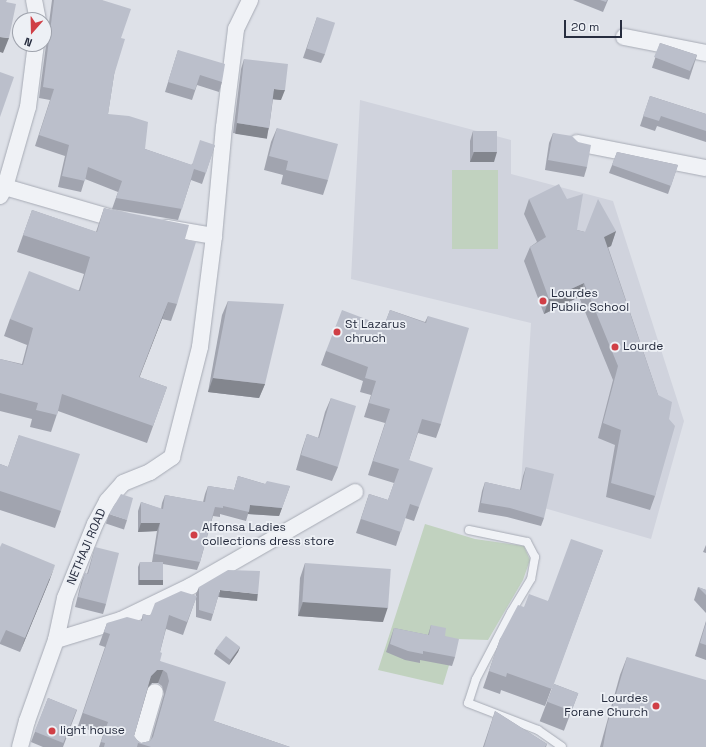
<!DOCTYPE html>
<html>
<head>
<meta charset="utf-8">
<style>
	body { margin:0 }
	#map { position:relative; width:706px; height:747px; overflow:hidden; background:#dee1e8; font-family:"Space Grotesk",sans-serif }
	div>[style] { position:absolute }
	[style*='--x'] { left:calc(var(--x)*1px); top:calc(var(--y)*1px); width:calc(var(--w)*1px); rotate:calc(var(--a)*1deg) }
	.built>* { inset:0; background:#d0d3dd }
	.green>* { inset:0; background:#c1d2bf; transform-origin:0 0 }
	.roads { filter:drop-shadow(0 0 1px #a7abb5) drop-shadow(0 0 1px #a7abb5) }
	.service>* { height:8px; margin:-4px; padding:0 4px; transform-origin:4px; border-radius:4px; background:#f0f2f6 }
	.minor>* { height:16px; margin:-8px; padding:0 8px; transform-origin:8px; border-radius:8px; background:#f0f2f6 }
	.wall>* { inset:0; background:#a1a4af; transform-origin:0 0 }
	.shaded-wall>* { inset:0; background:#83868e; transform-origin:0 0 }
	.building>* { inset:0; background:#bbbfcb; transform-origin:0 0 }
	.dots>* { width:11px; height:11px; translate:-50% -50%; box-sizing:border-box; border:2px solid #edf0f5; border-radius:50% }
	span { translate:-50% -50%; white-space:nowrap; text-align:center; line-height:1.15; -webkit-text-stroke:3.5px #edf0f5; paint-order:stroke }
	.poi-label { font-size:12px; color:#272d3f }
	.left { translate:0 -50%; text-align:left }
	.right { translate:-100% -50%; text-align:right }
	.street-label { font-size:12px; color:#272d3f }
	.north { position:absolute; left:12px; top:12px; width:40px; height:40px; box-sizing:border-box; background:#edf0f5; border:1px solid #9ea2ac; border-radius:50%; rotate:200deg; font-size:11px; font-weight:700; line-height:16px; text-align:center; color:#272d3f }
	.north::after { content:''; display:block; margin:auto; width:14px; height:18px; background:#d03f46; clip-path:polygon(50% 0,100% 100%,50% 72%,0 100%) }
	.scale { position:absolute; left:564px; top:20px; width:58px; height:18px; box-sizing:border-box; border:2px solid #272d3f; border-top:0; padding-left:5px; font-size:12px; line-height:14px; white-space:nowrap; color:#272d3f; -webkit-text-stroke:3px #edf0f5; paint-order:stroke }
</style>
</head>
<body>
<div id="map">
	<div class="built">
		<i style="clip-path:polygon(360px 100px,511px 140px,511px 174px,613px 201px,684px 421px,651px 539px,520px 501px,531px 323px,351px 279px)"></i>
	</div>
	<div class="green">
		<i style="left:452px;top:170px;width:46px;height:79px"></i>
		<i style="clip-path:polygon(425px 524px,475px 539px,524px 546px,530px 560px,523px 580px,488px 640px,457px 639px,443px 685px,378px 670px)"></i>
	</div>
	<div class="roads">
		<div class="service">
			<i style="--x:469;--y:530;--w:59;--a:11.7"></i>
			<i style="--x:527;--y:542;--w:17;--a:62"></i>
			<i style="--x:535;--y:557;--w:22;--a:100"></i>
			<i style="--x:531;--y:579;--w:39;--a:121"></i>
			<i style="--x:511;--y:612;--w:76;--a:117.6"></i>
			<i style="--x:476;--y:679;--w:25;--a:108"></i>
			<i style="--x:468;--y:703;--w:75;--a:21.1"></i>
			<i style="--x:538;--y:730;--w:29;--a:35"></i>
		</div>
		<div class="minor">
			<i style="--x:34;--y:0;--w:20;--a:79"></i>
			<i style="--x:624;--y:37;--w:84;--a:11"></i>
			<i style="--x:577;--y:143;--w:131;--a:11"></i>
			<i style="--x:5;--y:187;--w:122;--a:16.2"></i>
			<i style="--x:0;--y:196;--w:10;--a:-61"></i>
			<i style="--x:5;--y:187;--w:83;--a:-74"></i>
			<i style="--x:28;--y:107;--w:64;--a:-82.8"></i>
			<i style="--x:167;--y:228;--w:48;--a:9.7"></i>
			<i style="--x:214;--y:236;--w:109;--a:-84.8"></i>
			<i style="--x:224;--y:127;--w:99;--a:-83"></i>
			<i style="--x:236;--y:29;--w:32;--a:-64"></i>
			<i style="--x:56;--y:640;--w:68;--a:-17.1"></i>
			<i style="--x:121;--y:620;--w:78;--a:-25.9"></i>
			<i style="--x:191;--y:586;--w:189;--a:-29.8"></i>
			<i style="--x:20;--y:747;--w:27;--a:-75"></i>
			<i style="--x:27;--y:721;--w:86;--a:-70.3"></i>
			<i style="--x:56;--y:640;--w:43;--a:-77.9"></i>
			<i style="--x:65;--y:598;--w:80;--a:-67.9"></i>
			<i style="--x:95;--y:524;--w:26;--a:-62"></i>
			<i style="--x:107;--y:501;--w:24;--a:-48"></i>
			<i style="--x:123;--y:483;--w:29;--a:-22"></i>
			<i style="--x:150;--y:472;--w:27;--a:-34"></i>
			<i style="--x:172;--y:457;--w:114;--a:-75.7"></i>
			<i style="--x:200;--y:347;--w:112;--a:-82.8"></i>
			<i style="--x:139;--y:747;--w:57;--a:-73.8"></i>
		</div>
	</div>
	<div class="wall">
		<i style="clip-path:polygon(52px 0,102px 0,121px 38px,114px 75px,108px 114px,145px 149px,191px 165px,215px 145px,202px 184px,191px 180px,178px 220px,112px 209px,118px 192px,85px 179px,81px 192px,58px 187px,65px 156px,35px 146px,50px 100px,39px 98px)"></i>
		<i style="clip-path:polygon(573px 0,608px 0,603px 12px)"></i>
		<i style="clip-path:polygon(317px 17px,325px 54px,321px 63px,303px 58px)"></i>
		<i style="left:660px;top:43px;width:39px;height:26px;rotate:18deg"></i>
		<i style="clip-path:polygon(178px 50px,222px 82px,219px 92px,197px 85px,192px 100px,165px 92px)"></i>
		<i style="clip-path:polygon(244px 59px,281px 100px,273px 99px,269px 128px,265px 138px,233px 133px,241px 69px)"></i>
		<i style="clip-path:polygon(650px 96px,706px 114px,706px 142px,657px 126px,655px 131px,640px 126px)"></i>
		<i style="clip-path:polygon(277px 128px,328px 180px,323px 195px,281px 184px,283px 175px,264px 170px,271px 142px)"></i>
		<i style="clip-path:polygon(473px 131px,494px 162px,470px 162px,470px 141px)"></i>
		<i style="clip-path:polygon(553px 133px,578px 142px,587px 167px,584px 177px,545px 170px,549px 143px)"></i>
		<i style="clip-path:polygon(617px 152px,678px 165px,668px 194px,609px 173px)"></i>
		<i style="clip-path:polygon(529px 199px,577px 230px,585px 232px,616px 231px,611px 246px,608px 247px,658px 395px,669px 419px,655px 496px,650px 510px,606px 497px,615px 445px,598px 438px,613px 380px,579px 297px,544px 314px,524px 261px,530px 247px,537px 242px,524px 214px)"></i>
		<i style="clip-path:polygon(104px 208px,185px 239px,177px 304px,171px 321px,162px 319px,139px 377px,167px 387px,147px 443px,58px 411px,51px 432px,30px 427px,32px 419px,0 411px,0 359px,22px 364px,27px 345px,4px 336px,10px 319px,79px 290px,84px 274px,17px 252px,32px 210px,96px 232px)"></i>
		<i style="clip-path:polygon(228px 301px,265px 384px,259px 398px,208px 392px,222px 315px)"></i>
		<i style="clip-path:polygon(390px 310px,425px 322px,428px 316px,441px 424px,436px 438px,418px 433px,409px 460px,419px 507px,414px 521px,405px 518px,396px 546px,356px 533px,369px 494px,388px 500px,394px 483px,368px 475px,385px 423px,364px 417px,371px 395px,360px 392px,363px 381px,321px 365px,326px 351px,384px 326px)"></i>
		<i style="clip-path:polygon(331px 398px,338px 467px,332px 481px,296px 470px,302px 449px,307px 434px,318px 438px,325px 412px)"></i>
		<i style="clip-path:polygon(19px 435px,61px 511px,55px 528px,0 510px,0 464px,8px 467px)"></i>
		<i style="clip-path:polygon(526px 467px,544px 518px,541px 526px,507px 517px,478px 512px,482px 491px,485px 482px,520px 490px,523px 476px)"></i>
		<i style="clip-path:polygon(238px 476px,265px 484px,290px 486px,279px 516px,248px 514px,246px 521px,220px 514px,220px 517px,213px 516px,200px 562px,197px 570px,163px 564px,163px 580px,161px 585px,138px 585px,138px 567px,140px 562px,152px 562px,157px 531px,138px 532px,138px 511px,141px 502px,161px 509px,162px 503px,165px 495px,203px 502px,205px 494px,208px 486px,234px 490px)"></i>
		<i style="left:109px;top:514px;width:19px;height:10px;rotate:18deg"></i>
		<i style="clip-path:polygon(706px 545px,706px 553px,703px 552px)"></i>
		<i style="clip-path:polygon(0 547px,50px 579px,20px 652px,0 644px,0 645px)"></i>
		<i style="clip-path:polygon(95px 547px,106px 604px,103px 614px,75px 607px,81px 583px,85px 573px,87px 574px)"></i>
		<i style="clip-path:polygon(603px 550px,545px 706px,501px 690px,500px 694px,483px 688px,500px 639px,524px 607px,548px 601px)"></i>
		<i style="clip-path:polygon(305px 563px,383px 622px,298px 616px,300px 578px)"></i>
		<i style="clip-path:polygon(evenodd,199px 587px,256px 601px,218px 597px,211px 621px,196px 617px,196px 598px,183px 635px,166px 629px,160px 652px,160px 661px,214px 721px,290px 747px,99px 747px,103px 735px,78px 726px,105px 647px,99px 645px,107px 623px,141px 621px,143px 614px,150px 616px,196px 596px,196px 594px,199px 587px,152px 683px,158px 683px,162px 686px,164px 694px,151px 739px,150px 741px,141px 743px,137px 740px,134px 736px,148px 688px,152px 683px)"></i>
		<i style="clip-path:polygon(698px 587px,706px 590px,706px 613px,694px 600px)"></i>
		<i style="clip-path:polygon(706px 621px,706px 660px,695px 656px)"></i>
		<i style="clip-path:polygon(431px 625px,445px 636px,455px 657px,452px 666px,420px 660px,420px 663px,405px 660px,386px 652px,394px 628px,428px 635px)"></i>
		<i style="clip-path:polygon(240px 647px,238px 652px,229px 665px,214px 654px,216px 649px)"></i>
		<i style="clip-path:polygon(627px 657px,706px 747px,600px 747px,620px 675px)"></i>
		<i style="left:554px;top:684px;width:26px;height:40px;rotate:21deg"></i>
		<i style="clip-path:polygon(48px 698px,77px 710px,63px 747px,43px 747px,31px 742px)"></i>
		<i style="clip-path:polygon(495px 711px,547px 744px,546px 747px,483px 747px)"></i>
	</div>
	<div class="shaded-wall">
		<i style="clip-path:polygon(0 37px,9px 38px,3px 53px,0 52px)"></i>
		<i style="clip-path:polygon(274px 89px,285px 90px,281px 100px,270px 99px)"></i>
		<i style="left:237px;top:123px;width:32px;height:11px;rotate:9deg"></i>
		<i style="clip-path:polygon(474px 152px,497px 152px,494px 162px,470px 162px)"></i>
		<i style="clip-path:polygon(616px 231px,611px 246px,599px 252px,604px 237px)"></i>
		<i style="clip-path:polygon(584px 283px,579px 297px,544px 314px,549px 299px)"></i>
		<i style="clip-path:polygon(168px 302px,162px 319px,133px 394px,139px 377px)"></i>
		<i style="clip-path:polygon(213px 378px,265px 384px,259px 398px,208px 392px)"></i>
		<i style="clip-path:polygon(250px 505px,282px 508px,279px 516px,248px 514px)"></i>
		<i style="clip-path:polygon(141px 523px,160px 523px,157px 531px,138px 532px)"></i>
		<i style="clip-path:polygon(55px 565px,50px 579px,20px 652px,25px 638px)"></i>
		<i style="left:139px;top:580px;width:24px;height:5px"></i>
		<i style="left:220px;top:590px;width:38px;height:7px;rotate:6deg"></i>
		<i style="clip-path:polygon(303px 602px,388px 607px,383px 622px,298px 616px)"></i>
		<i style="clip-path:polygon(240px 647px,238px 652px,229px 665px,231px 660px)"></i>
		<i style="clip-path:polygon(157px 670px,163px 670px,158px 683px,152px 683px,146px 689px,151px 676px)"></i>
	</div>
	<div class="building">
		<i style="clip-path:polygon(0 0,7px 0,6px 2px,16px 4px,9px 38px,0 37px)"></i>
		<i style="clip-path:polygon(54px 0,102px 0,131px 9px,121px 38px,125px 39px,114px 75px,108px 114px,129px 116px,148px 122px,145px 149px,192px 165px,200px 140px,215px 145px,206px 173px,194px 169px,182px 209px,116px 198px,122px 181px,88px 167px,85px 181px,62px 176px,69px 145px,39px 135px,54px 89px,43px 87px)"></i>
		<i style="clip-path:polygon(600px 0,607px 0,606px 2px)"></i>
		<i style="left:317px;top:17px;width:19px;height:33px;rotate:18deg"></i>
		<i style="clip-path:polygon(660px 43px,697px 55px,690px 71px,654px 57px)"></i>
		<i style="clip-path:polygon(178px 50px,225px 64px,222px 82px,200px 75px,195px 90px,168px 82px)"></i>
		<i style="clip-path:polygon(244px 59px,288px 64px,285px 90px,274px 89px,269px 128px,237px 123px)"></i>
		<i style="clip-path:polygon(0 72px,14px 77px,0 117px)"></i>
		<i style="clip-path:polygon(650px 96px,706px 114px,706px 131px,661px 116px,659px 121px,643px 116px)"></i>
		<i style="clip-path:polygon(277px 128px,338px 144px,328px 180px,286px 170px,288px 161px,269px 156px)"></i>
		<i style="left:473px;top:131px;width:24px;height:21px"></i>
		<i style="clip-path:polygon(553px 133px,572px 136px,578px 142px,591px 145px,587px 167px,548px 160px)"></i>
		<i style="clip-path:polygon(617px 152px,678px 165px,671px 186px,612px 165px)"></i>
		<i style="clip-path:polygon(559px 184px,567px 199px,583px 194px,577px 230px,585px 232px,598px 199px,616px 231px,604px 237px,658px 395px,672px 402px,669px 419px,675px 426px,655px 496px,611px 483px,621px 430px,603px 423px,618px 366px,584px 283px,549px 299px,530px 247px,546px 237px,529px 199px)"></i>
		<i style="clip-path:polygon(104px 208px,189px 225px,185px 239px,196px 242px,177px 304px,168px 302px,139px 377px,167px 387px,153px 426px,62px 394px,57px 415px,36px 410px,38px 403px,0 393px,0 359px,23px 365px,33px 328px,10px 319px,29px 271px,80px 291px,90px 257px,23px 235px,32px 210px,97px 232px)"></i>
		<i style="clip-path:polygon(228px 301px,284px 304px,265px 384px,213px 378px)"></i>
		<i style="clip-path:polygon(342px 310px,384px 326px,390px 310px,426px 323px,428px 316px,469px 328px,441px 424px,422px 419px,409px 460px,433px 468px,419px 507px,410px 504px,401px 532px,361px 519px,369px 494px,388px 500px,399px 469px,373px 461px,390px 409px,369px 403px,376px 381px,365px 378px,368px 367px,326px 351px)"></i>
		<i style="clip-path:polygon(331px 398px,356px 406px,338px 467px,301px 455px,307px 434px,319px 438px)"></i>
		<i style="clip-path:polygon(19px 435px,80px 454px,61px 511px,0 491px,0 464px,8px 467px)"></i>
		<i style="clip-path:polygon(526px 467px,554px 474px,544px 518px,510px 508px,481px 503px,485px 482px,521px 490px)"></i>
		<i style="clip-path:polygon(238px 476px,265px 484px,267px 481px,290px 486px,282px 508px,250px 505px,249px 512px,223px 506px,223px 508px,215px 507px,200px 562px,155px 554px,160px 523px,141px 523px,141px 502px,163px 509px,165px 495px,205px 502px,208px 486px,234px 490px)"></i>
		<i style="clip-path:polygon(121px 494px,133px 498px,127px 520px,109px 514px)"></i>
		<i style="clip-path:polygon(571px 539px,603px 550px,552px 689px,507px 673px,506px 677px,489px 671px,500px 639px,518px 605px,524px 607px,529px 594px,548px 601px)"></i>
		<i style="clip-path:polygon(2px 543px,55px 565px,25px 638px,6px 630px,0 643px,0 547px)"></i>
		<i style="clip-path:polygon(95px 547px,119px 553px,106px 604px,78px 597px,85px 573px,88px 574px)"></i>
		<i style="left:140px;top:562px;width:23px;height:18px"></i>
		<i style="left:305px;top:563px;width:86px;height:39px;rotate:4deg"></i>
		<i style="clip-path:polygon(228px 570px,260px 571px,258px 594px,220px 590px,213px 614px,199px 610px,199px 587px)"></i>
		<i style="clip-path:polygon(698px 587px,706px 590px,706px 595px)"></i>
		<i style="clip-path:polygon(evenodd,181px 591px,197px 596px,187px 622px,169px 615px,160px 652px,162px 653px,160px 661px,226px 682px,214px 721px,290px 747px,151px 747px,138px 743px,137px 747px,104px 747px,105px 743px,101px 742px,108px 722px,83px 713px,110px 634px,104px 632px,107px 623px,127px 617px,142px 621px,143px 614px,150px 616px,155px 603px,181px 591px,157px 670px,163px 670px,167px 673px,169px 681px,153px 737px,150px 741px,141px 743px,137px 740px,134px 736px,151px 676px,157px 670px)"></i>
		<i style="clip-path:polygon(706px 623px,706px 645px,700px 643px)"></i>
		<i style="clip-path:polygon(431px 625px,446px 628px,445px 636px,459px 639px,455px 657px,423px 651px,423px 654px,408px 651px,390px 644px,394px 628px,429px 635px)"></i>
		<i style="left:226px;top:636px;width:18px;height:16px;rotate:38deg"></i>
		<i style="clip-path:polygon(627px 657px,706px 680px,706px 747px,603px 747px,607px 725px)"></i>
		<i style="left:554px;top:684px;width:26px;height:19px;rotate:21deg"></i>
		<i style="left:48px;top:698px;width:31px;height:36px;rotate:22deg"></i>
		<i style="clip-path:polygon(495px 711px,547px 744px,545px 747px,484px 747px)"></i>
	</div>
	<div class="dots">
		<i style="left:543px;top:301px;background:#d03f46"></i>
		<i style="left:337px;top:332px;background:#d03f46"></i>
		<i style="left:615px;top:347px;background:#d03f46"></i>
		<i style="left:194px;top:535px;background:#d03f46"></i>
		<i style="left:656px;top:706px;background:#d03f46"></i>
		<i style="left:52px;top:731px;background:#d03f46"></i>
	</div>
	<div class="poi-label">
		<span class="left" style="left:551px;top:301px">Lourdes<br>Public School</span>
		<span class="left" style="left:345px;top:332px">St Lazarus<br>chruch</span>
		<span class="left" style="left:623px;top:347px">Lourde</span>
		<span class="left" style="left:202px;top:535px">Alfonsa Ladies<br>collections dress store</span>
		<span class="right" style="left:648px;top:706px">Lourdes<br>Forane Church</span>
		<span class="left" style="left:60px;top:731px">light house</span>
	</div>
	<div class="street-label">
		<span style="left:87px;top:547px;rotate:-67deg">NETHAJI ROAD</span>
	</div>
	<div class="north">N</div>
	<div class="scale">20 m</div>
</div>
</body>
</html>
